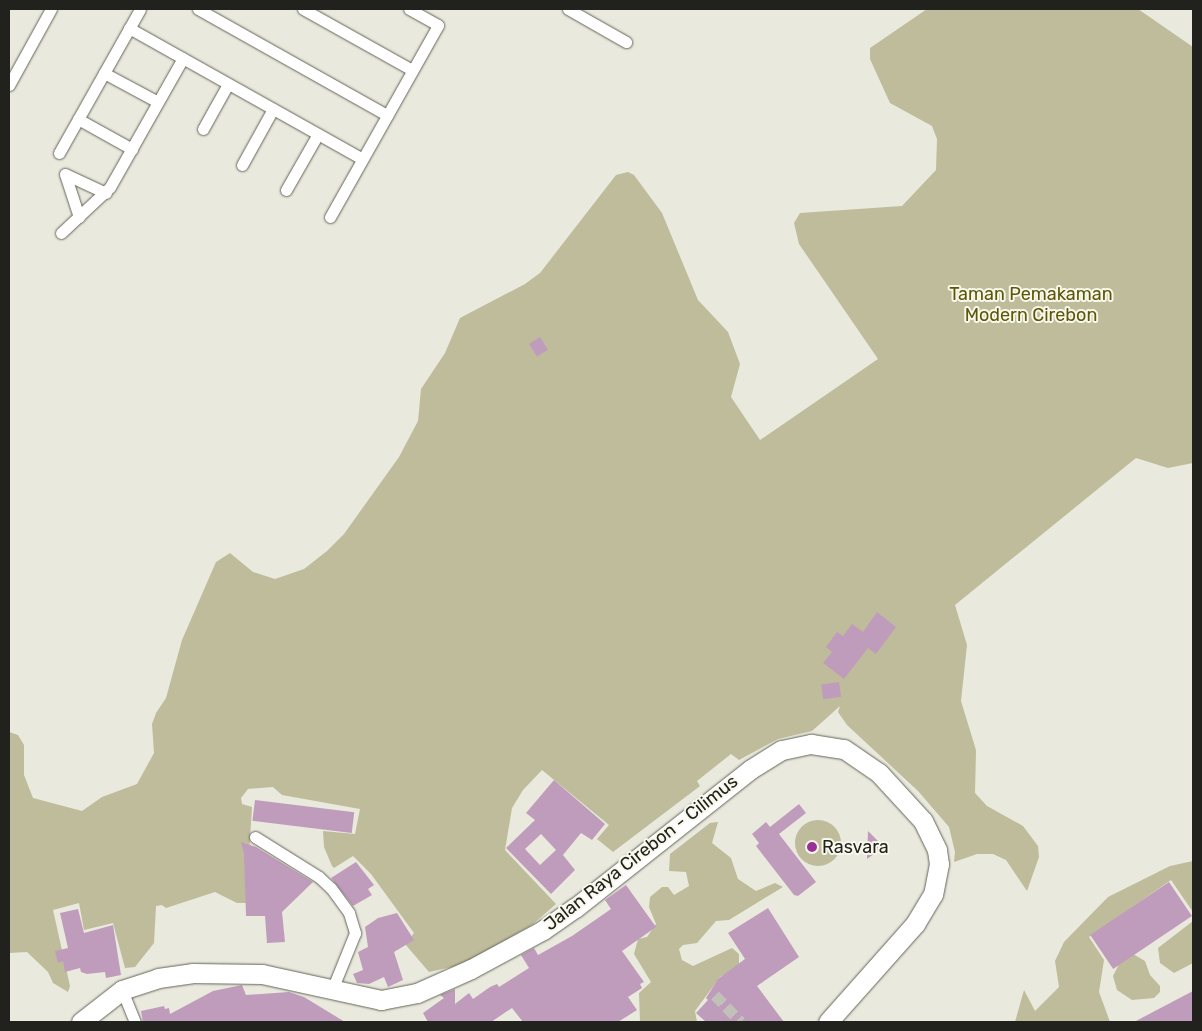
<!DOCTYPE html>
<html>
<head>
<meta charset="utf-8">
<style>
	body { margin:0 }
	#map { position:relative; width:1202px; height:1031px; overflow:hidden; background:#eae9dd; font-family:Rubik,sans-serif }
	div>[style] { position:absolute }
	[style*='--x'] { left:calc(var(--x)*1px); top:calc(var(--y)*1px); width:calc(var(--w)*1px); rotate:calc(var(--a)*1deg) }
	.green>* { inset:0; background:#bebc9a }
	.round { border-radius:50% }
	.building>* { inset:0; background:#c09cbc; transform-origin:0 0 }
	.minor-tunnel>* { height:11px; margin-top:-5.5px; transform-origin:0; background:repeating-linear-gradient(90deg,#c2c1b7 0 11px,transparent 0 16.5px) }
	.roads { filter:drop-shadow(0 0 1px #646459) drop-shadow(0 0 1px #646459) }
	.minor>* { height:11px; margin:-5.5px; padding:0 5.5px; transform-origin:5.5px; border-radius:5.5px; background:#fff }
	.trunk>* { height:19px; margin:-9.5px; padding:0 9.5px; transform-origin:9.5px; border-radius:9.5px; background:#fff }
	.dots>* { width:14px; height:14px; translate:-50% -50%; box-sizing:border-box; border:2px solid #f7f7eb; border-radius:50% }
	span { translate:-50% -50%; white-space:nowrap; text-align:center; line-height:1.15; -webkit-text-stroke:4px #f7f7eb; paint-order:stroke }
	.park-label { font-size:18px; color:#5c5708 }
	.poi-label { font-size:18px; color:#21211d }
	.left { translate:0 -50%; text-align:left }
	.street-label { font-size:18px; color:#21211d }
	.frame { position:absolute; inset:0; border:10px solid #21211d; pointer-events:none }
</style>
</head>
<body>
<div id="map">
	<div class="green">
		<i style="clip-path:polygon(927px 9px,1138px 9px,1193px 47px,1193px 463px,1168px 468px,1136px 458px,955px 605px,967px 645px,961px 701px,976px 750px,975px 793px,987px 806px,1023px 826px,1038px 846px,1039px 857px,1027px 891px,1006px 860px,993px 854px,977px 854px,954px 862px,955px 852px,949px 827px,918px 791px,847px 725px,838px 712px,840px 706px,812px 731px,778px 739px,739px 760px,731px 754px,697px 781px,700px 786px,613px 852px,597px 839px,609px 825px,542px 770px,523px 790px,512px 808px,505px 850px,556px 904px,532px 925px,461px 965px,429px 972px,405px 944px,414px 933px,371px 874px,353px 856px,334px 868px,332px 866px,324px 847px,323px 831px,355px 834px,360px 809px,282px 795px,273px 787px,248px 789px,241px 798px,242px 804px,252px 807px,246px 903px,237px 903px,215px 892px,166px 908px,162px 905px,156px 906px,154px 943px,135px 967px,125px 968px,113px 923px,84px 930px,79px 903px,53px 910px,70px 986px,68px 992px,53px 983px,48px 972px,27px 952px,9px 953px,9px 732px,18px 735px,24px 745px,24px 775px,33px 798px,82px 811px,102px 797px,137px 784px,154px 753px,152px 724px,156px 713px,166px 698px,182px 640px,216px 562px,230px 553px,253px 572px,275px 579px,304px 569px,327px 551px,344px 534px,399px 457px,418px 421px,421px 389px,445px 353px,460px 318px,525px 284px,540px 273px,616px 175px,628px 172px,634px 175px,662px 213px,698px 300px,728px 332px,740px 364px,731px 397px,760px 440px,878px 359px,799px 244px,794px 223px,800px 213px,902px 206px,936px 170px,937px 139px,932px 126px,890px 103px,870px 59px,870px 48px)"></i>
		<i class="round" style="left:795px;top:820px;width:46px;height:46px"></i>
		<i style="clip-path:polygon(718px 822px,712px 843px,731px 858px,738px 879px,756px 891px,775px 883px,783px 887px,729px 920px,716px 921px,697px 943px,683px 945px,679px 949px,682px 960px,693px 966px,732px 948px,739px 954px,739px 968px,720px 977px,695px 1011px,697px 1022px,640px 1022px,639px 993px,651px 982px,634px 954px,638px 939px,647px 937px,656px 924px,649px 907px,650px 897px,662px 887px,668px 887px,674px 895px,689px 886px,686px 872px,669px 871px,670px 854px,710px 823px)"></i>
		<i style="clip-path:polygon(1193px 861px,1193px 912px,1171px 880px,1089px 937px,1104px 960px,1099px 992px,1110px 1022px,1015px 1022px,1024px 990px,1035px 1011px,1059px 987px,1055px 961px,1064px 942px,1108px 897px,1170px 866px)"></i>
		<i style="clip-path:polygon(1193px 921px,1193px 963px,1174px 973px,1160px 963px,1158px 948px)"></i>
		<i style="clip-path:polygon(1133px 954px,1145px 961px,1150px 975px,1160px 986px,1160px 992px,1154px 998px,1132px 1000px,1117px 990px,1113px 976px,1119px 964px)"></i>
	</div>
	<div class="building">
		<i style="left:540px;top:337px;width:15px;height:13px;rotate:58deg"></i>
		<i style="clip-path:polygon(877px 612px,896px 627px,876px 654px,868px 648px,844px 679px,823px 663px,832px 652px,826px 647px,837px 632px,843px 636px,852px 624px,863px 632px)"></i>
		<i style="left:839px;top:682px;width:15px;height:18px;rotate:82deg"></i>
		<i style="clip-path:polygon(evenodd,554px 780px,605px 824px,592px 840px,581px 833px,563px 855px,575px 870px,551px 894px,506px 848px,535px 820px,526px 813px,554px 780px,541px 834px,556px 850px,540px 865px,525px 849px,541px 834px)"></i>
		<i style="left:255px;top:800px;width:100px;height:21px;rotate:7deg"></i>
		<i style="clip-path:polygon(799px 804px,806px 813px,779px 834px,816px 882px,798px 896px,794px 895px,756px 846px,759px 843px,752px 834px,766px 822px,770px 827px)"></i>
		<i style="clip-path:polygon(868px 831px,879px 842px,878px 851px,867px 859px)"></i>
		<i style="clip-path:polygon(241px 842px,256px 847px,313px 882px,282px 912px,285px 942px,267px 943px,265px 916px,246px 916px,244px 854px)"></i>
		<i style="clip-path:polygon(356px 862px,374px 885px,368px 889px,372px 895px,353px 906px,331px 878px)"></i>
		<i style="left:1169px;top:882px;width:41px;height:95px;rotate:56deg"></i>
		<i style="clip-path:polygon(626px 885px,656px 927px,622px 951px,644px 982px,640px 984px,642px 988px,628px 997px,637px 1010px,618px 1022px,523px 1022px,512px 1008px,491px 1022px,428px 1022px,423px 1013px,444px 998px,440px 995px,455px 989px,455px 1004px,469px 993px,473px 999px,490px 987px,497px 984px,499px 987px,529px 968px,521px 955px,534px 948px,538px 955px,572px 936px,611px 909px,605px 900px)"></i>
		<i style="clip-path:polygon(768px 908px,799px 957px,757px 986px,784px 1022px,706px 1022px,696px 1013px,708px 1000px,706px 998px,718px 979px,745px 959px,728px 933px)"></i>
		<i style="clip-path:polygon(78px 909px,84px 933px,113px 925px,121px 975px,106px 978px,105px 972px,87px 974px,81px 972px,80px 968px,65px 972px,63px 961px,58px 963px,55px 951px,68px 948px,60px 913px)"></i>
		<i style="clip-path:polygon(397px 913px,414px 940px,394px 952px,403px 980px,388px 987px,384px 977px,369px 984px,357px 983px,353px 974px,363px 970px,358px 952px,368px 947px,365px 927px,378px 918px)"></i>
		<i style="clip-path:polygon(242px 985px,246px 995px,289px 992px,304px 997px,345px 1022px,143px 1022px,141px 1011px,164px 1006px,165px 1009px,169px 1008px,170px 1014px,213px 991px)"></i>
		<i style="clip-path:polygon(1193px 991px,1193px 1022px,1134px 1022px)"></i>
	</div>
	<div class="minor-tunnel">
		<i style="--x:715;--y:995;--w:37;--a:46"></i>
	</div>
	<div class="roads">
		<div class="minor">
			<i style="--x:198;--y:9;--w:217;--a:29.3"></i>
			<i style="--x:303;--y:9;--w:125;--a:29.2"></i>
			<i style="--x:568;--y:9;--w:67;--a:29.6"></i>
			<i style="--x:129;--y:28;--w:267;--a:29.3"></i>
			<i style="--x:104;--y:73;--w:61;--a:28.2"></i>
			<i style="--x:9;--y:85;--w:87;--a:-61.1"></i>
			<i style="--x:78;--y:119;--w:62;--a:29.1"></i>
			<i style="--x:203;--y:129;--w:51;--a:-60.9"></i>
			<i style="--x:59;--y:153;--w:165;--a:-60.6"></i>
			<i style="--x:242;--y:165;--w:64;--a:-61"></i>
			<i style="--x:286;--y:190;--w:64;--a:-60.3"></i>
			<i style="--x:79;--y:217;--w:45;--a:-108"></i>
			<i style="--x:65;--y:174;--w:45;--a:24.9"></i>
			<i style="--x:330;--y:217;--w:220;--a:-60.6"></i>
			<i style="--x:438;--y:25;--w:33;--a:-151"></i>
			<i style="--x:61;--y:233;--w:67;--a:-43.2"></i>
			<i style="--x:110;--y:187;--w:148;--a:-60.5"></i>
			<i style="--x:255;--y:837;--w:75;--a:32"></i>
			<i style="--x:319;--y:877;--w:16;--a:43"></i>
			<i style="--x:331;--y:888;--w:31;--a:54"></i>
			<i style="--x:349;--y:913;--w:21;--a:73"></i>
			<i style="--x:355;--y:933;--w:61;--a:112"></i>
			<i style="--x:122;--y:990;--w:35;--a:68"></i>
		</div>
		<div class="trunk">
			<i style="--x:81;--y:1022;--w:52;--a:-38"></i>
			<i style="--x:122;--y:990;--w:38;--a:-18"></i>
			<i style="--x:158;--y:978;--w:34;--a:-8"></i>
			<i style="--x:192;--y:973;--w:70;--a:0.8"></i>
			<i style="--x:262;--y:974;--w:122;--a:12.3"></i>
			<i style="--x:381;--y:1000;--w:37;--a:-11"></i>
			<i style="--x:417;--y:993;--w:59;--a:-24"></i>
			<i style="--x:471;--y:969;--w:82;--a:-28.4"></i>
			<i style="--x:543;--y:930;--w:39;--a:-35"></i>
			<i style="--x:575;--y:908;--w:224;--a:-38.3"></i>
			<i style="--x:751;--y:769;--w:36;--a:-32"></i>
			<i style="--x:782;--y:750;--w:30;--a:-12"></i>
			<i style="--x:811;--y:744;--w:33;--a:9"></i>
			<i style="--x:844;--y:749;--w:42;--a:34.4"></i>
			<i style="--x:879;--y:773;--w:65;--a:47.5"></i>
			<i style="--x:923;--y:821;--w:32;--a:64"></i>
			<i style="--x:937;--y:850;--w:14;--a:82"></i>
			<i style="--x:939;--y:864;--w:31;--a:101"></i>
			<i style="--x:933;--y:894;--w:35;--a:121"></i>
			<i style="--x:915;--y:924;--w:131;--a:131.6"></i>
		</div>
	</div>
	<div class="dots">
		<i style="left:812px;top:847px;background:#9a3296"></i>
	</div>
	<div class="park-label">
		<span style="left:1031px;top:305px">Taman Pemakaman<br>Modern Cirebon</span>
	</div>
	<div class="poi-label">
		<span class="left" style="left:822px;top:847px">Rasvara</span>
	</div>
	<div class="street-label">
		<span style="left:641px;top:853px;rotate:-38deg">Jalan Raya Cirebon - Cilimus</span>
	</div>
	<div class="frame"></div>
</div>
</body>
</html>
